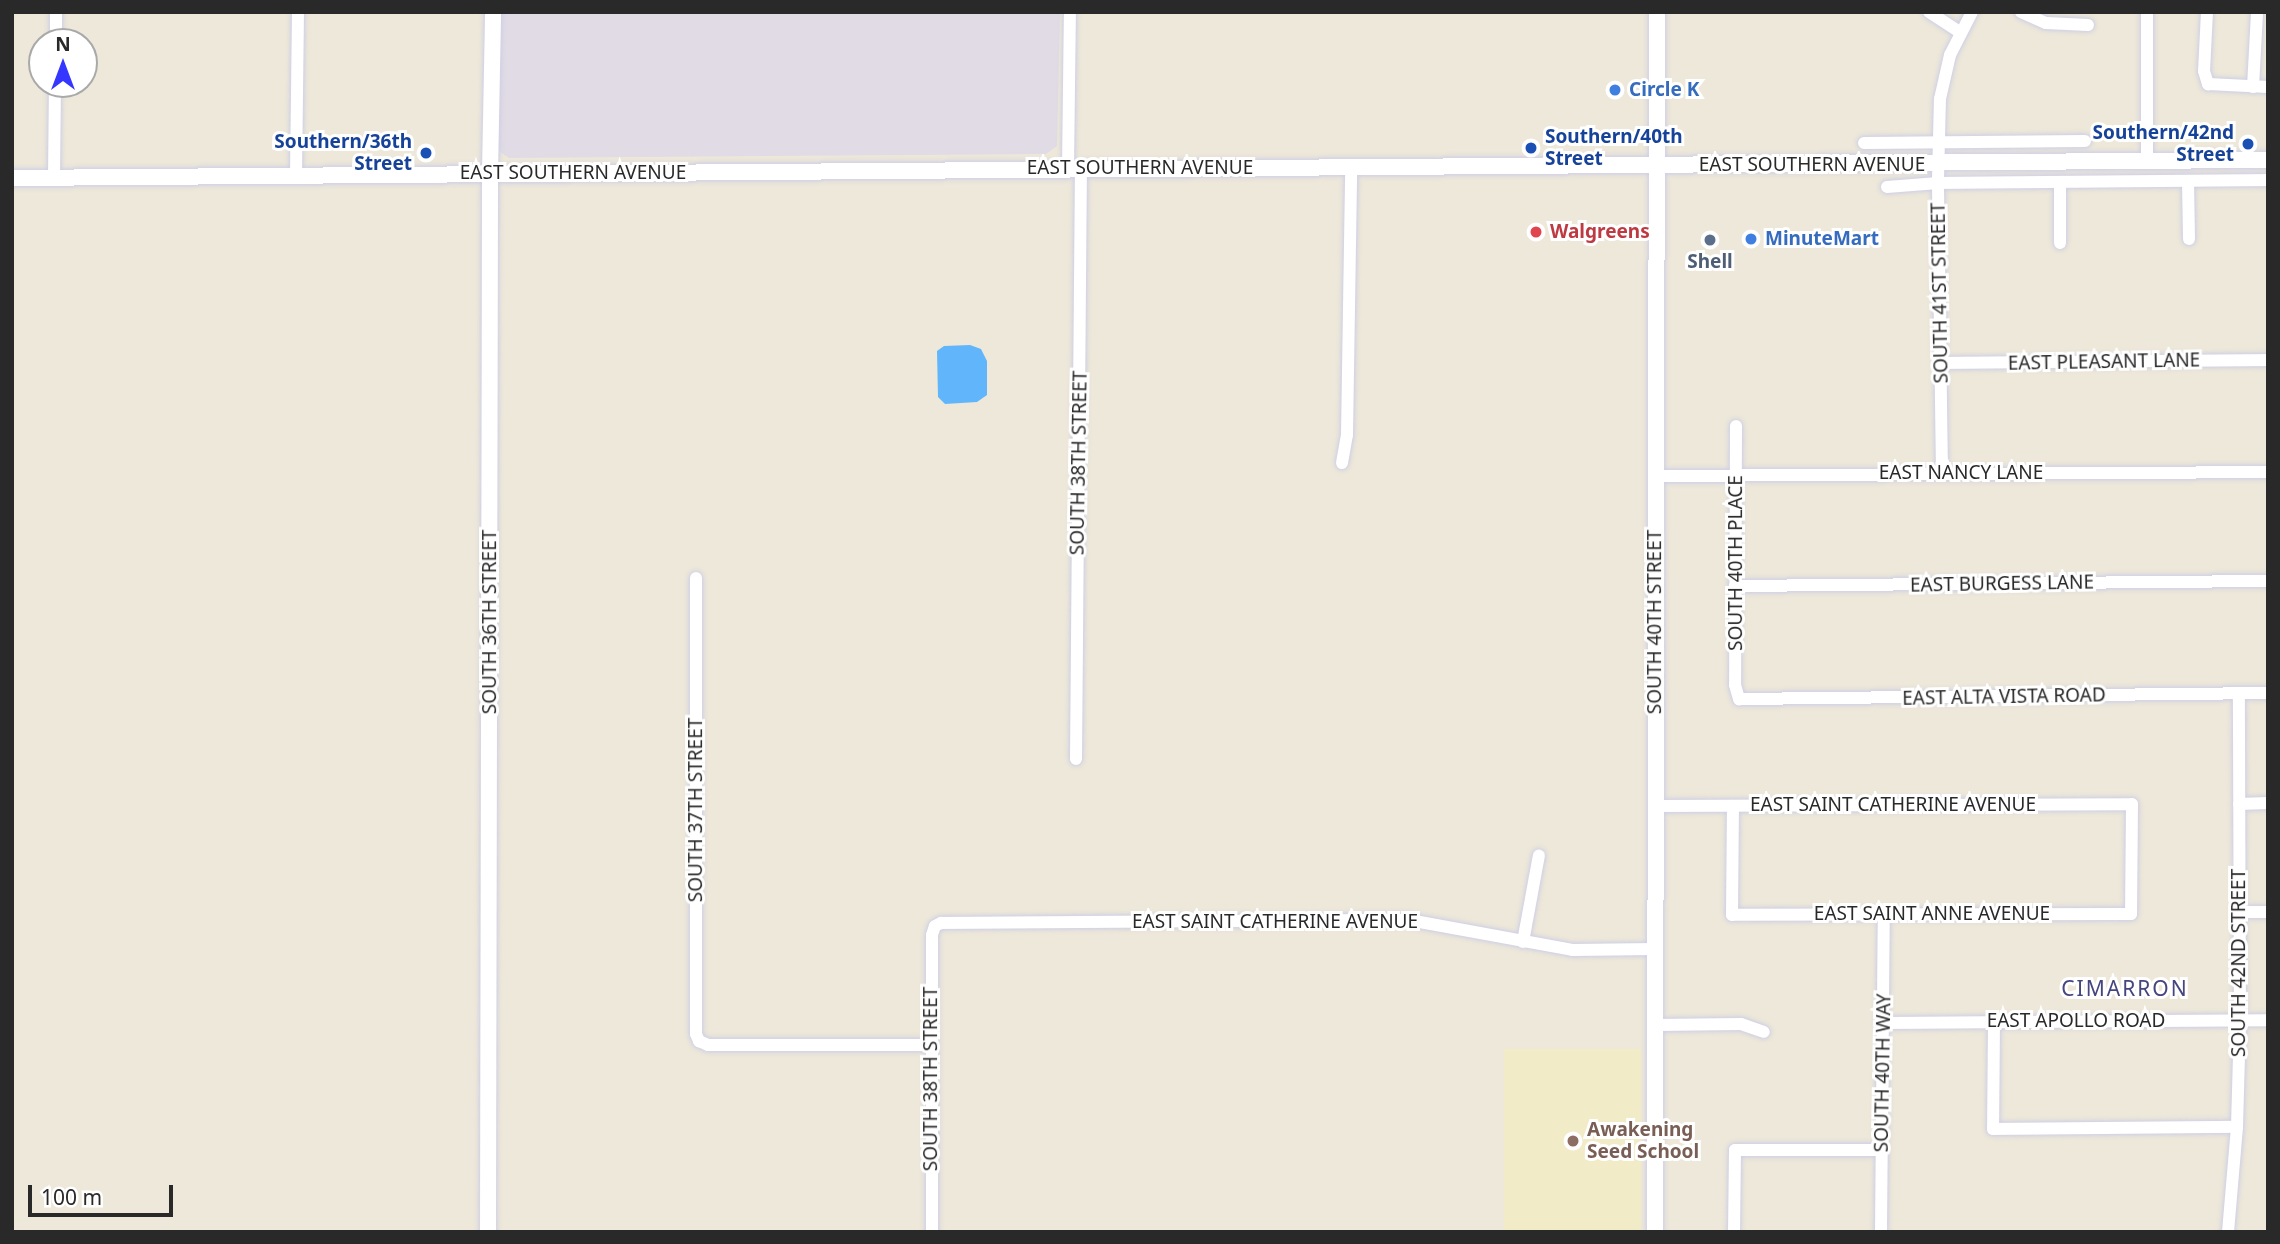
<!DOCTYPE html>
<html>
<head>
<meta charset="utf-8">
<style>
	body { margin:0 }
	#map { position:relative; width:2280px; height:1244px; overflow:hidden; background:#ede8d9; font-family:"Noto Sans",sans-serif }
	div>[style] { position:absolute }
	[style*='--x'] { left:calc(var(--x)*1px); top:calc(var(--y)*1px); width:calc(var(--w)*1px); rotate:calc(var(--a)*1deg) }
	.industrial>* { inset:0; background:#e0dbe5 }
	.education>* { inset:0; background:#f1ebc7; transform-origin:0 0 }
	.water>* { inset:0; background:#61b6fb }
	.roads { filter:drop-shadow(0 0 2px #cfcfe4) drop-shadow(0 0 2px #cfcfe4) }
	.street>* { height:12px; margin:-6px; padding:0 6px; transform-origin:6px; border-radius:6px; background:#fff }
	.secondary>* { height:16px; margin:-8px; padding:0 8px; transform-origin:8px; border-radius:8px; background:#fff }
	.dots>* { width:19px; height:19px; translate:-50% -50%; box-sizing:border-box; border:4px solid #fff; border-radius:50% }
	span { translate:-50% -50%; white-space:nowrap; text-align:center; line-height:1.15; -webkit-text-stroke:6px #fff; paint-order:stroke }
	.shop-label { font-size:19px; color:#366cbe; font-weight:700 }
	.left { translate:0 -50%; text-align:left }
	.transit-label { font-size:19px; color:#164399; font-weight:700 }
	.right { translate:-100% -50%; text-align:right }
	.street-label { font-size:19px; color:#292929 }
	.health-label { font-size:19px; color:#be3a42; font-weight:700 }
	.service-label { font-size:19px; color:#4e5e75; font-weight:700 }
	.education-label { font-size:19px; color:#785e54; font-weight:700 }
	.neighbourhood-label { font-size:21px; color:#45457f; letter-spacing:2px }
	.frame { position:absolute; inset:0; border:14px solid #292929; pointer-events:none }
	.north { position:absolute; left:28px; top:28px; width:70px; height:70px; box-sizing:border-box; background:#fff; border:2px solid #a9a9a9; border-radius:50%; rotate:0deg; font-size:19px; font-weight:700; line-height:28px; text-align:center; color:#292929 }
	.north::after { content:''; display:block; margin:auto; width:24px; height:32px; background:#3536ff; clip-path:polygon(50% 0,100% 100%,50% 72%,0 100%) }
	.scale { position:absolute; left:28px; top:1185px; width:145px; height:32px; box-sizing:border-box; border:4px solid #292929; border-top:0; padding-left:9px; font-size:21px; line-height:24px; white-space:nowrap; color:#292929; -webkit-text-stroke:5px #fff; paint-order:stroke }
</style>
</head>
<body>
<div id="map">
	<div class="industrial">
		<i style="clip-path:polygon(498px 12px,1060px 12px,1057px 146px,1046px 154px,509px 158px,499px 151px,497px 144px)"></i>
	</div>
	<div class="education">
		<i style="left:1641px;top:1049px;width:183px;height:137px;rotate:90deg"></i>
	</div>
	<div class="water">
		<i style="clip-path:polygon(970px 345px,981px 349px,987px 361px,987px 395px,977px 402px,945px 404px,938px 397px,937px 351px,944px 346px)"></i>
	</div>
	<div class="roads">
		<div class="street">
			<i style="--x:1929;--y:12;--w:38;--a:33"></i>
			<i style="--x:2021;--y:12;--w:27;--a:24"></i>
			<i style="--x:2046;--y:23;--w:42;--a:2.7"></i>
			<i style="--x:2207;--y:12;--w:59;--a:92.9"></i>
			<i style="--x:2204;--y:71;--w:14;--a:73"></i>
			<i style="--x:2208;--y:84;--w:60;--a:2.9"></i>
			<i style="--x:56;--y:42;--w:30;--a:-90"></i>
			<i style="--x:2253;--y:87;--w:75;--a:-86.9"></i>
			<i style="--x:1864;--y:143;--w:221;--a:-0.5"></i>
			<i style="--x:2147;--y:161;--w:149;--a:-90"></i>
			<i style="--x:1068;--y:168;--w:156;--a:-89.3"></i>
			<i style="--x:296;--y:175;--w:163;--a:-89.3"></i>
			<i style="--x:54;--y:177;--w:93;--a:-89.4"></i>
			<i style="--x:2188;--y:181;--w:58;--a:89"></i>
			<i style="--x:1887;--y:187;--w:51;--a:-4.5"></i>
			<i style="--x:1938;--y:183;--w:330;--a:-0.5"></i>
			<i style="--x:2060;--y:243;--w:61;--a:-90"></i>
			<i style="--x:1941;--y:363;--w:327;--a:-0.5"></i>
			<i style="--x:1736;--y:426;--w:259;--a:90.2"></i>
			<i style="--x:1735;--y:685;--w:15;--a:74"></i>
			<i style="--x:1739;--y:699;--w:529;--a:-0.65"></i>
			<i style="--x:1342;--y:463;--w:28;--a:-80"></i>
			<i style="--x:1347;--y:435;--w:268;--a:-89.1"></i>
			<i style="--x:1942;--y:473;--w:294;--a:-90.8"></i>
			<i style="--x:1938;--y:179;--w:80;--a:-88.6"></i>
			<i style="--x:1940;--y:99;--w:45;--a:-77.2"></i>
			<i style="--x:1950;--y:55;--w:48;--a:-62.9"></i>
			<i style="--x:1655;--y:476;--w:613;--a:-0.37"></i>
			<i style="--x:696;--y:578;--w:456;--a:90"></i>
			<i style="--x:696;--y:1034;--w:8;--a:67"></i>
			<i style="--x:699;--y:1041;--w:10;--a:24"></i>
			<i style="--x:708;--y:1045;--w:223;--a:0"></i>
			<i style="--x:1735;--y:586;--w:533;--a:-0.54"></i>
			<i style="--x:1076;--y:759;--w:591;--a:-89.52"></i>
			<i style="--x:2239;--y:804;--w:29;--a:-2"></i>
			<i style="--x:1655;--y:806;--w:477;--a:-0.2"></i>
			<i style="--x:2132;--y:804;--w:110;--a:90.5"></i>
			<i style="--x:2131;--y:914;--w:399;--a:179.9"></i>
			<i style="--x:1732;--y:915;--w:109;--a:-89.5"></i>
			<i style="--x:2238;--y:912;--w:30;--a:0"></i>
			<i style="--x:1523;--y:942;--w:88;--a:-79.6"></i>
			<i style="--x:1994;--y:1022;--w:107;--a:90.5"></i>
			<i style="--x:1993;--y:1129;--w:244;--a:-0.5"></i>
			<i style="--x:1884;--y:1023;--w:384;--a:-0.4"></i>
			<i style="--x:1655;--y:1025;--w:86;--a:-0.7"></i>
			<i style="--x:1741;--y:1024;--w:24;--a:19"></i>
			<i style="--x:932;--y:1232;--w:297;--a:-90"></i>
			<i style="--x:932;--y:935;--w:9;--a:-72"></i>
			<i style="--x:935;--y:926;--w:7;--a:-27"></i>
			<i style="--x:941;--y:923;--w:468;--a:-0.4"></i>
			<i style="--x:1409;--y:920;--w:166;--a:10.4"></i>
			<i style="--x:1572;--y:950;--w:83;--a:-0.7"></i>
			<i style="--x:1734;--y:1232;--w:82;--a:-89.3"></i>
			<i style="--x:1735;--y:1150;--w:147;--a:0"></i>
			<i style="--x:1881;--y:1232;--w:317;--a:-89.5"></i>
			<i style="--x:2228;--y:1232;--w:105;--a:-85.1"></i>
			<i style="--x:2237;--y:1127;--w:107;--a:-88.4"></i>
			<i style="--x:2240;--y:1020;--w:326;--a:-90.2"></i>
		</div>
		<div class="secondary">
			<i style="--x:12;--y:178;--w:2256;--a:-0.46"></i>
			<i style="--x:488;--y:1232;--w:1059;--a:-89.89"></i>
			<i style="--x:490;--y:173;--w:161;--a:-88.9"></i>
			<i style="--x:1655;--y:1232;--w:1220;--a:-89.91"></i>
		</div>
	</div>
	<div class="dots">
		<i style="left:1615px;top:90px;background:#3f7fe0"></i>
		<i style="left:2248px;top:144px;background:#1a4fb4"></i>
		<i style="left:1531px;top:148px;background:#1a4fb4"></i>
		<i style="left:426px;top:153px;background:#1a4fb4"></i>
		<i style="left:1536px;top:232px;background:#e0444e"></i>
		<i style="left:1751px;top:239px;background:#3f7fe0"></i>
		<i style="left:1710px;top:240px;background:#5c6f8a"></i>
		<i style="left:1573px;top:1141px;background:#8d6e63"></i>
	</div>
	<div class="shop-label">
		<span class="left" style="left:1629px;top:90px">Circle K</span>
		<span class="left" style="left:1765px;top:239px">MinuteMart</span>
	</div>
	<div class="transit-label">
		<span class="right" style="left:2234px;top:144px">Southern/42nd<br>Street</span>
		<span class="left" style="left:1545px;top:148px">Southern/40th<br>Street</span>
		<span class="right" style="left:412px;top:153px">Southern/36th<br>Street</span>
	</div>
	<div class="street-label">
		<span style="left:1812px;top:165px">EAST SOUTHERN AVENUE</span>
		<span style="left:1140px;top:168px">EAST SOUTHERN AVENUE</span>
		<span style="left:573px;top:173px">EAST SOUTHERN AVENUE</span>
		<span style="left:1940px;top:293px;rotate:-91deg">SOUTH 41ST STREET</span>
		<span style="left:2104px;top:362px;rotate:-1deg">EAST PLEASANT LANE</span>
		<span style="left:1079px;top:463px;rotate:-89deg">SOUTH 38TH STREET</span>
		<span style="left:1961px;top:473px">EAST NANCY LANE</span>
		<span style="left:1736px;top:563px;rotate:-90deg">SOUTH 40TH PLACE</span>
		<span style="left:2002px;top:584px;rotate:-1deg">EAST BURGESS LANE</span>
		<span style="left:490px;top:622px;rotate:-90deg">SOUTH 36TH STREET</span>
		<span style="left:1655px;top:622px;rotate:-90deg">SOUTH 40TH STREET</span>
		<span style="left:2004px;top:697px;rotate:-1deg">EAST ALTA VISTA ROAD</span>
		<span style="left:1893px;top:805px">EAST SAINT CATHERINE AVENUE</span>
		<span style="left:696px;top:810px;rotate:-90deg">SOUTH 37TH STREET</span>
		<span style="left:1932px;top:914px">EAST SAINT ANNE AVENUE</span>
		<span style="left:1275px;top:922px">EAST SAINT CATHERINE AVENUE</span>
		<span style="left:2239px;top:963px;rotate:-90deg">SOUTH 42ND STREET</span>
		<span style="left:2076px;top:1021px">EAST APOLLO ROAD</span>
		<span style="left:1883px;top:1073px;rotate:-89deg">SOUTH 40TH WAY</span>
		<span style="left:931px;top:1079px;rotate:-90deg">SOUTH 38TH STREET</span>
	</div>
	<div class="health-label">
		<span class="left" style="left:1550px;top:232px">Walgreens</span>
	</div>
	<div class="service-label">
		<span style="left:1710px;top:262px">Shell</span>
	</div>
	<div class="education-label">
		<span class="left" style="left:1587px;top:1141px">Awakening<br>Seed School</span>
	</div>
	<div class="neighbourhood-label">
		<span style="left:2125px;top:988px">CIMARRON</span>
	</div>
	<div class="frame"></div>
	<div class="north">N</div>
	<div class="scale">100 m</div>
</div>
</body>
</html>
